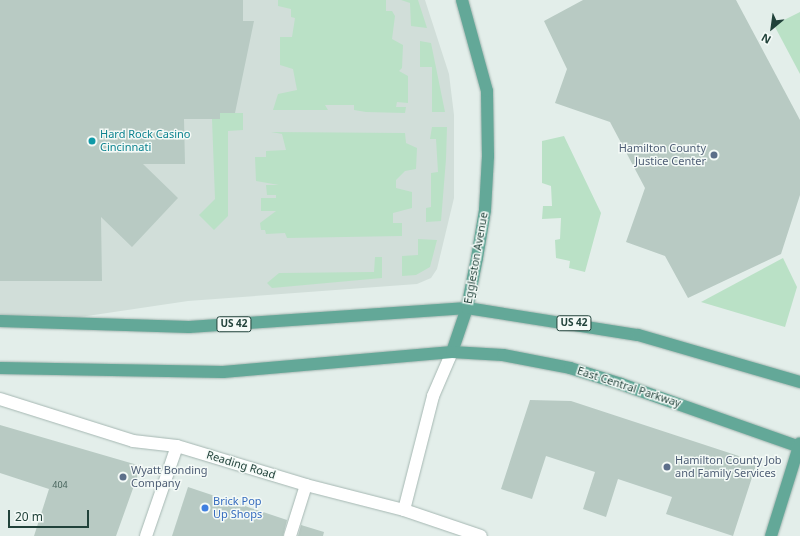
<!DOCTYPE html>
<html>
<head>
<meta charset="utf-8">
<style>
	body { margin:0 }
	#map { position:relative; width:800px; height:536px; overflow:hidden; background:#e3eeea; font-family:"Noto Sans",sans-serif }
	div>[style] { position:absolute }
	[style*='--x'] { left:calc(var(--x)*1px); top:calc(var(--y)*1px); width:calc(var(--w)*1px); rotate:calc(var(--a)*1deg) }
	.built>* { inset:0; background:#d1ded9 }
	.green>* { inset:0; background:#bae1c6 }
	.building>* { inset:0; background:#b8cac3 }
	.roads { filter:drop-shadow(0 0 1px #a5b7b2) drop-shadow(0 0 1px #a5b7b2) }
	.minor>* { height:12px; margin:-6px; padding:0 6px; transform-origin:6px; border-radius:6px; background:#fff }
	.major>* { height:12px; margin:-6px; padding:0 6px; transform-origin:6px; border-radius:6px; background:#63a898 }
	.dots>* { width:11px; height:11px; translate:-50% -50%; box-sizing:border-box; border:2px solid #f4faf7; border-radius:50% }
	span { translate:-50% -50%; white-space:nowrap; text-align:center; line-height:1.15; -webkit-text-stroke:3px #f4faf7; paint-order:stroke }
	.number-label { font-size:9px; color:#47645c }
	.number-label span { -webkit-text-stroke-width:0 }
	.shield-label span { padding:1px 3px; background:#f4faf7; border:1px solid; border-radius:3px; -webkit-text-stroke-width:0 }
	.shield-label { font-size:10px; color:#21423a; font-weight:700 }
	.culture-label { font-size:11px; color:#0d838f }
	.left { translate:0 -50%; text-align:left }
	.service-label { font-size:11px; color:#4e5e75 }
	.right { translate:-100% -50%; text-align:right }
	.street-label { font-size:11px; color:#21423a }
	.shop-label { font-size:11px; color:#366cbe }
	.north { position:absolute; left:752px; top:8px; width:40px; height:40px; -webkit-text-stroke:3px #f4faf7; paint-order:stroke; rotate:209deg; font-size:11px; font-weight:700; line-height:16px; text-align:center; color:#21423a }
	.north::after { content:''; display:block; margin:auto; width:14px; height:18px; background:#21423a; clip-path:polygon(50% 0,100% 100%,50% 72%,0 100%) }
	.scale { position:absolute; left:8px; top:510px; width:81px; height:18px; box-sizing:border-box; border:2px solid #21423a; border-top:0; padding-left:5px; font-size:12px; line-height:14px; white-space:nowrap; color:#21423a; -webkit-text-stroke:3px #f4faf7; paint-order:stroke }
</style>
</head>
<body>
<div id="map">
	<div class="built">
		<i style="clip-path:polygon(0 0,425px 0,449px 74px,454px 115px,454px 198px,437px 269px,431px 278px,417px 284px,188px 301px,33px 324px,0 321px)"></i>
	</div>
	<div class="green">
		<i style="clip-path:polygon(278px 0,386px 0,386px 11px,392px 11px,395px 16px,392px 39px,403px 45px,402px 68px,399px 71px,408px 76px,408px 103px,397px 102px,396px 107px,406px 107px,405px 113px,366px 112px,354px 110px,354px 105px,325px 105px,328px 110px,273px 110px,278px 94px,297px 90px,293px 69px,280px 65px,280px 37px,292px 37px,295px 18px,291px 17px,291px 9px,278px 6px)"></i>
		<i style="clip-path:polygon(401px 0,418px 0,427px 28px,411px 26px,410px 3px)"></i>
		<i style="clip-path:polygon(800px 12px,800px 74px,774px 25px)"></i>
		<i style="clip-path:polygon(420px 41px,431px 43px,445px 112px,432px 112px,432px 67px,420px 67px)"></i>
		<i style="clip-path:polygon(220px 113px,243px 113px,243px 130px,228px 131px,228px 216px,214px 230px,199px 215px,215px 199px,212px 119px)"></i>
		<i style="clip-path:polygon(432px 127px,447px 127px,446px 159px,441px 221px,426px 222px,426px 208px,431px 207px,431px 173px,438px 172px,436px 139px,430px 139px)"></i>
		<i style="clip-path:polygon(271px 132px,405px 133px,406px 143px,417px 148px,416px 169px,405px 171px,396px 180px,396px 188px,412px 192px,412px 208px,393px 213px,393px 223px,402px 223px,402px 236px,287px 238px,285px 233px,266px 234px,265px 230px,261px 230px,260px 223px,276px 211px,261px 211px,261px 198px,276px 198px,276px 195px,267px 195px,266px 185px,279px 185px,256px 181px,255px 157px,266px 157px,266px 151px,286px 150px,282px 134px)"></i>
		<i style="clip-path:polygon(564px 136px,601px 213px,585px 272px,569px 268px,570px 261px,556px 258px,555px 240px,560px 239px,561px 218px,542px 219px,543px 206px,552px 206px,551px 186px,542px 183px,542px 141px)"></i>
		<i style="clip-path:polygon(418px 239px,437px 240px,430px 267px,416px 275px,402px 276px,402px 256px,418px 255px)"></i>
		<i style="clip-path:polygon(375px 257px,382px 257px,382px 278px,272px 288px,267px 283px,279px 273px,374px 272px)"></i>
		<i style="clip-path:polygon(783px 258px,797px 287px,785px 327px,701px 302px)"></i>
	</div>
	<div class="building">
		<i style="clip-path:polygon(0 0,243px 0,243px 21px,254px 21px,235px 113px,220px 113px,220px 119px,184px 119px,185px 164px,143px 164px,178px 198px,132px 247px,101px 217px,102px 281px,0 281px)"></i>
		<i style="clip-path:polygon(583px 0,736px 0,800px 120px,800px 195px,781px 254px,688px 298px,665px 256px,626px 242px,645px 188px,610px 122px,555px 103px,567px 69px,544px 21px)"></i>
		<i style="clip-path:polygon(530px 400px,571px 401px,757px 462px,733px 536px,666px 514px,672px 497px,618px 479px,606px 517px,583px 509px,595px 472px,546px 456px,532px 499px,501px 489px)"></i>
		<i style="clip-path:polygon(0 425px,141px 466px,116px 536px,34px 536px,49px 489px,0 473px)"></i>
		<i style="clip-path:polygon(188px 487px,287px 520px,283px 536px,172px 536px)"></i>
		<i style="clip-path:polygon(301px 525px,324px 532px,323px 536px,298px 536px)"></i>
	</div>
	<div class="roads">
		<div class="minor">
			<i style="--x:0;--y:399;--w:139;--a:17.5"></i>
			<i style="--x:133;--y:441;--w:44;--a:6.5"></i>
			<i style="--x:177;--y:446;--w:135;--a:16.8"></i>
			<i style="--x:306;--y:485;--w:101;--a:14.3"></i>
			<i style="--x:404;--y:510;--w:81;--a:18.7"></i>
			<i style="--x:404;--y:510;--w:118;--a:-75.7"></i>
			<i style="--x:433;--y:396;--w:48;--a:-66.6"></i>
			<i style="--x:146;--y:536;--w:95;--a:-71"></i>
			<i style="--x:290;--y:536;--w:53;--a:-72.6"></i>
		</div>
		<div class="major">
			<i style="--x:0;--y:321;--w:189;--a:1.8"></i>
			<i style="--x:189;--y:327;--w:279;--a:-3.9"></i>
			<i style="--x:467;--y:308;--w:173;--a:9"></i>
			<i style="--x:638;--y:335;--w:169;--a:16.2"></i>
			<i style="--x:452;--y:352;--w:46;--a:-71.2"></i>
			<i style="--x:467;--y:308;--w:51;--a:-78.7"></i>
			<i style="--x:477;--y:258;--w:49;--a:-80.5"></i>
			<i style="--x:485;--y:210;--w:54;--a:-86.8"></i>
			<i style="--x:488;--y:156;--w:65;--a:-90.9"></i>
			<i style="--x:487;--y:91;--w:94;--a:-105.4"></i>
			<i style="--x:0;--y:368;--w:223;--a:1"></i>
			<i style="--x:223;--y:372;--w:230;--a:-5"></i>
			<i style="--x:452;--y:352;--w:51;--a:3.4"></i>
			<i style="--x:503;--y:355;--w:68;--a:11"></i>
			<i style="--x:570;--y:368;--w:53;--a:17.4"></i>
			<i style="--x:621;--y:384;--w:190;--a:19.4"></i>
			<i style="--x:771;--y:536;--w:97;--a:-72.7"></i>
		</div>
	</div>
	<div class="dots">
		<i style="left:92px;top:141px;background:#0f9aa8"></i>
		<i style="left:714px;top:155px;background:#5c6f8a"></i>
		<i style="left:667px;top:467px;background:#5c6f8a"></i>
		<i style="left:123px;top:477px;background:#5c6f8a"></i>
		<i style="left:205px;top:508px;background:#3f7fe0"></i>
	</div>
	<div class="number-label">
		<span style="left:60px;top:485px">404</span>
	</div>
	<div class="shield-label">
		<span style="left:574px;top:323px">US 42</span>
		<span style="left:234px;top:324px">US 42</span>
	</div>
	<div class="culture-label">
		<span class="left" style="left:100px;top:141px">Hard Rock Casino<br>Cincinnati</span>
	</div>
	<div class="service-label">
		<span class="right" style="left:706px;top:155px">Hamilton County<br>Justice Center</span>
		<span class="left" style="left:675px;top:467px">Hamilton County Job<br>and Family Services</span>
		<span class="left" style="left:131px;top:477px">Wyatt Bonding<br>Company</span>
	</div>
	<div class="street-label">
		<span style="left:476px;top:258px;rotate:-80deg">Eggleston Avenue</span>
		<span style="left:629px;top:387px;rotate:18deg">East Central Parkway</span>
		<span style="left:241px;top:465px;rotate:17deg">Reading Road</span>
	</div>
	<div class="shop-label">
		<span class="left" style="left:213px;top:508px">Brick Pop<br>Up Shops</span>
	</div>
	<div class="north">N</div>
	<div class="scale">20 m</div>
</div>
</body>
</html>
